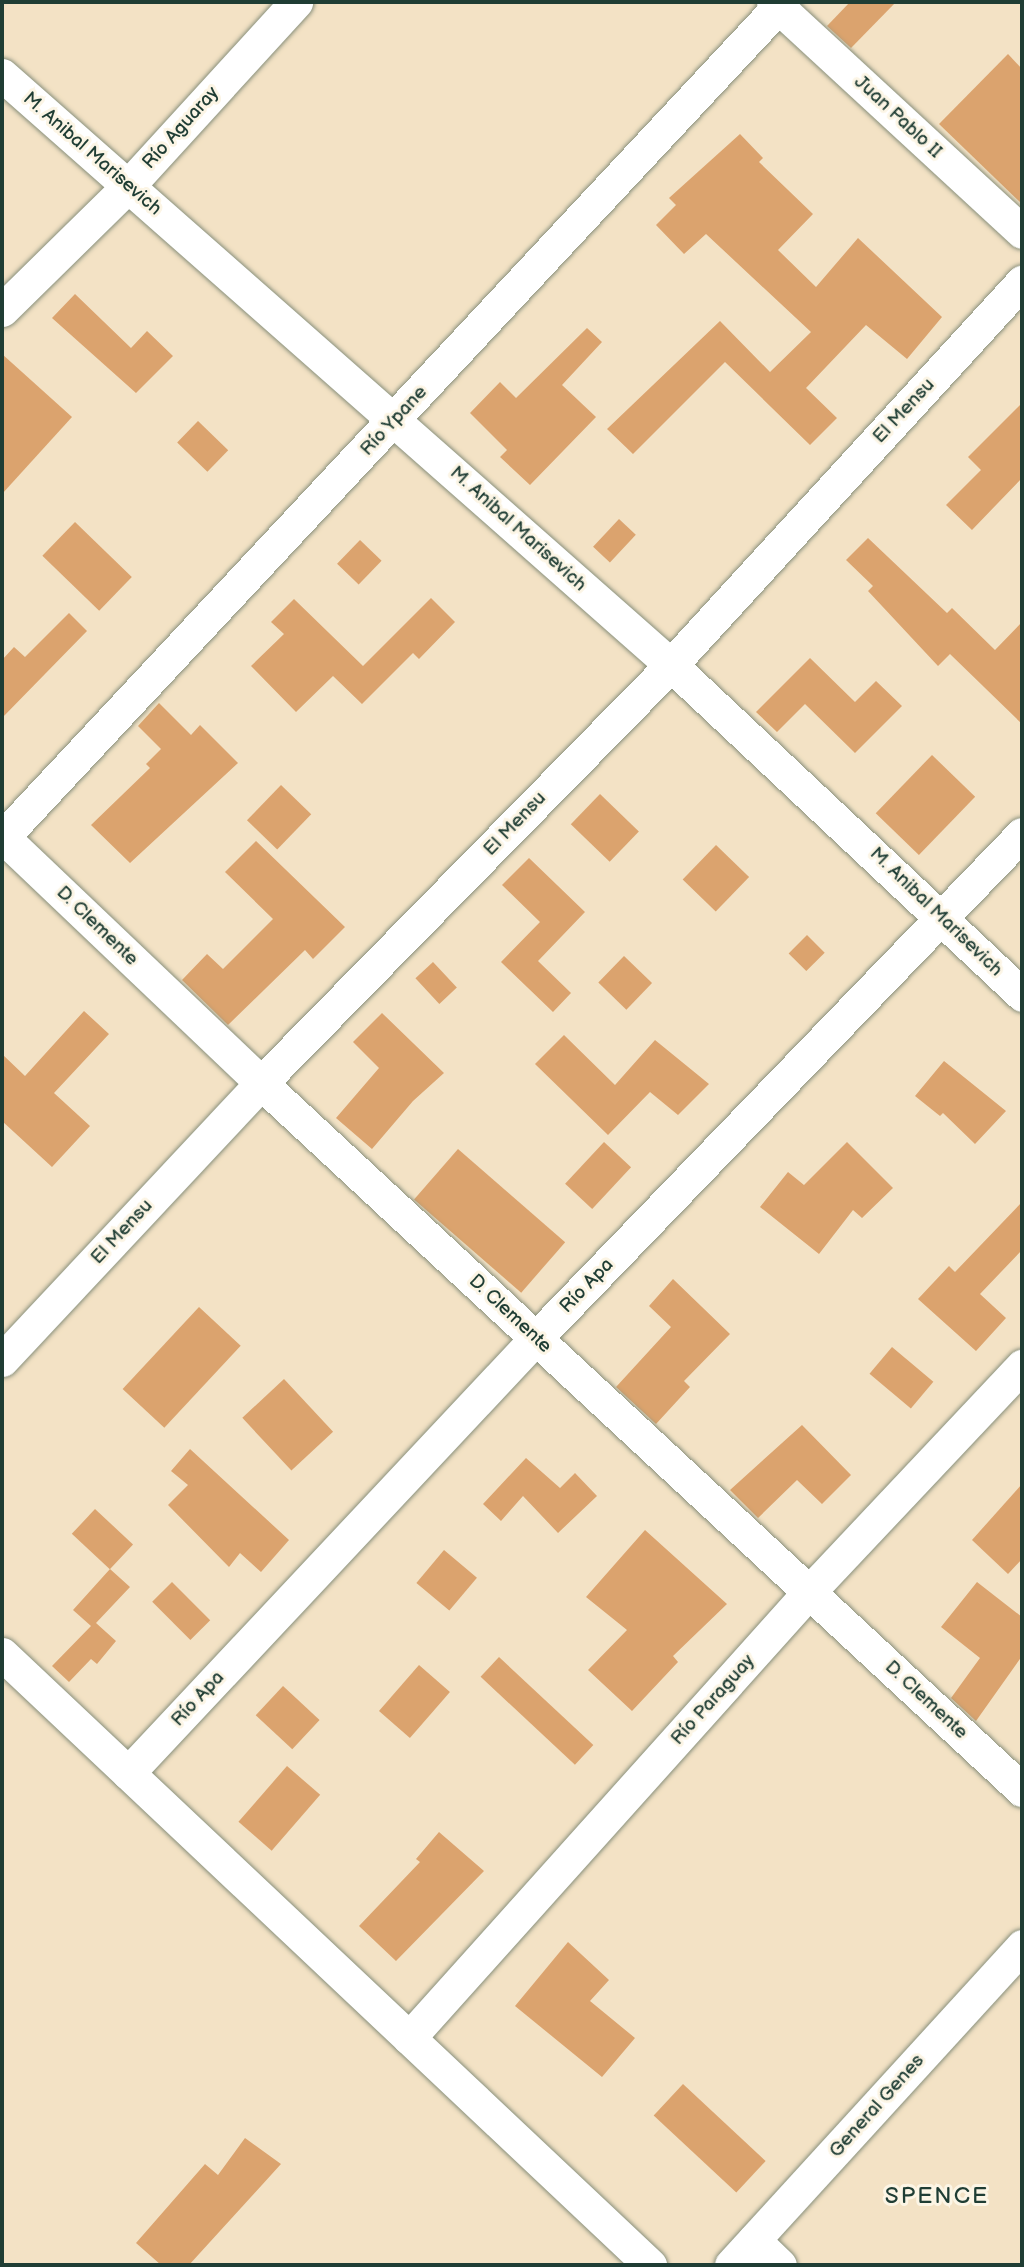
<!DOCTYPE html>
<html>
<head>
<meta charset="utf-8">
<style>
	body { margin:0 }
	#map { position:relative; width:1024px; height:2267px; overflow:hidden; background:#f3e2c5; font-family:"Balsamiq Sans",sans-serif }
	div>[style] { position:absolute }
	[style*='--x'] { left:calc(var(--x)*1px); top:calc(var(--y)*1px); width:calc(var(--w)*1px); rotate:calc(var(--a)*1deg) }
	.building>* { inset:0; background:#dba36e; transform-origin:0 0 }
	.roads { filter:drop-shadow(0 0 2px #89907c) drop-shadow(0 0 2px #89907c) }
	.street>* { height:33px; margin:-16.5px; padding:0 16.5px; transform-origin:16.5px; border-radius:16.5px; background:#fff }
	span { translate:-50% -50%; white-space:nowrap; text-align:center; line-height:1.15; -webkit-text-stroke:6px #fcf5e5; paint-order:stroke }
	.street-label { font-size:19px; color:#1f3d34 }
	.quarter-label { font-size:23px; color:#1f3d34; letter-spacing:2px }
	.frame { position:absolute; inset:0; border:4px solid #1f3d34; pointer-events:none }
</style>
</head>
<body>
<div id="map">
	<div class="building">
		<i style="clip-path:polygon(850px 2px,896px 2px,851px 48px,827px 26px)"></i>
		<i style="clip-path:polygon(1008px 54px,1022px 69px,1022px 204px,939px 124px)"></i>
		<i style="clip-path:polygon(740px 134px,763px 158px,759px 162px,813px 214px,778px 250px,816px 287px,858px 238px,942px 317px,907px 359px,866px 325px,806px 388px,837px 418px,810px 445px,725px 362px,633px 454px,607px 429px,720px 321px,770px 372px,811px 332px,706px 234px,684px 254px,656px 225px,676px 205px,669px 198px)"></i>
		<i style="clip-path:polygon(75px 294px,131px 348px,147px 331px,173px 356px,136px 393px,52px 318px)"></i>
		<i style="clip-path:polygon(587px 328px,602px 342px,562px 385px,596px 417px,530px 485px,500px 457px,507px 450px,470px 413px,500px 382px,516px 398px)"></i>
		<i style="clip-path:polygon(2px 354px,72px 417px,2px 494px)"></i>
		<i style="clip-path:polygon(1022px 403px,1022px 478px,972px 530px,946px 505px,981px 470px,968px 457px)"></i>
		<i style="left:198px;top:421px;width:42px;height:30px;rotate:44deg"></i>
		<i style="left:619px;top:519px;width:23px;height:38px;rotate:43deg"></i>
		<i style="left:75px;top:522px;width:79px;height:47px;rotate:44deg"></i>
		<i style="clip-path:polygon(868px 538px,947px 613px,952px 608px,995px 650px,1022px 622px,1022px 724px,950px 654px,938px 666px,868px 591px,873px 586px,846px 560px)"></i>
		<i style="left:360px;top:540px;width:30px;height:33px;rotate:44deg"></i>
		<i style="clip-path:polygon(431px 598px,455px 622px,419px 659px,413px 653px,362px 704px,333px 676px,296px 712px,251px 666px,284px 634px,271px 622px,294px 599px,363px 666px)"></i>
		<i style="clip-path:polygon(69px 613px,87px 631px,2px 718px,2px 660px,14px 647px,25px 657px)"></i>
		<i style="clip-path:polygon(810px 658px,855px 702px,876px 681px,902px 706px,855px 753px,805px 704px,777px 732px,756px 712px)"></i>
		<i style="clip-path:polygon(159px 703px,191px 735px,200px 725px,238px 763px,130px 863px,91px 825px,150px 768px,146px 764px,161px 749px,138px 726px)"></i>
		<i style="left:932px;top:755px;width:60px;height:81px;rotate:44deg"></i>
		<i style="left:281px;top:785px;width:42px;height:49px;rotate:44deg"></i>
		<i style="left:600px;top:794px;width:54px;height:42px;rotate:44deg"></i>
		<i style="clip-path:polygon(256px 841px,345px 927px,313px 959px,305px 950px,228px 1025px,182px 980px,207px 954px,223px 969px,273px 919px,225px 872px)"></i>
		<i style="left:716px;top:845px;width:46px;height:48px;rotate:44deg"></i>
		<i style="clip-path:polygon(529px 858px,585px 912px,538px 961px,571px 993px,553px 1012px,501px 962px,540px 922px,502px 885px)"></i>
		<i style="left:807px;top:935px;width:25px;height:26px;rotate:45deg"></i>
		<i style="left:624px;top:956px;width:39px;height:37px;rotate:44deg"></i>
		<i style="left:433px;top:962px;width:35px;height:24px;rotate:47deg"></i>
		<i style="clip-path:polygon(84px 1011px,109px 1034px,54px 1093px,90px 1126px,52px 1167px,2px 1121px,2px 1054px,25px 1076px)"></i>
		<i style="clip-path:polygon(382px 1013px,444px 1073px,413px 1101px,372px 1149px,336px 1118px,379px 1068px,353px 1042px)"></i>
		<i style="clip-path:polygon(564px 1035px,615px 1085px,655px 1040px,709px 1084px,678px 1115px,650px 1092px,608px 1135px,535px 1064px)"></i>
		<i style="clip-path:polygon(944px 1061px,1006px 1111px,975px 1144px,943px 1113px,940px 1116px,915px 1096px)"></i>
		<i style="left:604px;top:1142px;width:37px;height:57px;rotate:43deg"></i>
		<i style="clip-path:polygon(847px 1142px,893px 1188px,862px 1218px,853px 1210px,819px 1254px,760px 1207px,788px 1172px,804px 1185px)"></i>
		<i style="left:458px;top:1149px;width:142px;height:67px;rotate:41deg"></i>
		<i style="clip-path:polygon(1022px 1202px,1022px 1250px,980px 1294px,1006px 1318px,976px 1351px,918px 1299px,949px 1266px,955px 1272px)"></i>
		<i style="clip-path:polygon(673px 1279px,730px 1334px,684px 1381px,690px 1387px,656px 1424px,616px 1387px,671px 1327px,649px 1306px)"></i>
		<i style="left:199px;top:1307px;width:57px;height:112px;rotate:43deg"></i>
		<i style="left:892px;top:1347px;width:54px;height:35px;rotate:40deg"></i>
		<i style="left:284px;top:1379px;width:72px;height:57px;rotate:47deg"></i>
		<i style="clip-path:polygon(802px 1425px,851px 1475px,822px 1504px,797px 1480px,758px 1518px,730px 1490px)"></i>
		<i style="clip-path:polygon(190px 1449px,289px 1540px,261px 1572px,240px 1553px,229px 1567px,168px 1505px,188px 1485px,171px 1471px)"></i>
		<i style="clip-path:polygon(526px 1458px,560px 1488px,575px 1473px,597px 1496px,558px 1533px,523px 1496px,501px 1521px,483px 1504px)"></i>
		<i style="clip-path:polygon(1022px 1484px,1022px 1559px,1008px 1574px,972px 1540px)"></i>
		<i style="left:95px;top:1509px;width:52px;height:34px;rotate:43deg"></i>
		<i style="clip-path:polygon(645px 1530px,727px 1604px,673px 1656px,678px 1662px,632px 1711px,588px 1670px,627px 1630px,586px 1597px)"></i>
		<i style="left:444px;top:1550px;width:43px;height:43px;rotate:40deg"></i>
		<i style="clip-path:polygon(110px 1569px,130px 1587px,96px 1623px,116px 1641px,97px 1664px,91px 1659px,69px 1682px,52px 1666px,91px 1626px,73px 1610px)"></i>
		<i style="left:172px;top:1582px;width:54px;height:28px;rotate:45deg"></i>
		<i style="clip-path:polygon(977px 1582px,1022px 1617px,1022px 1656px,976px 1721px,951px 1698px,980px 1658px,941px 1627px)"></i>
		<i style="left:499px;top:1657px;width:129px;height:27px;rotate:43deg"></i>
		<i style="left:419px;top:1665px;width:41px;height:61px;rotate:41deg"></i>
		<i style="left:283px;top:1686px;width:50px;height:40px;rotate:43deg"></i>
		<i style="left:287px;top:1766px;width:44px;height:74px;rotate:41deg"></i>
		<i style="clip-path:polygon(439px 1832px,484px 1871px,396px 1961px,359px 1926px,420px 1862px,416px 1859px)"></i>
		<i style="clip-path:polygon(568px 1942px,609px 1980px,590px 2001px,635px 2038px,602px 2077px,515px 2006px)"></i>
		<i style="left:683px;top:2084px;width:113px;height:43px;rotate:43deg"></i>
		<i style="clip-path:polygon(245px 2138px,281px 2164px,189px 2265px,161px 2265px,136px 2243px,205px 2164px,218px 2175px)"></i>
	</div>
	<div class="roads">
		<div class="street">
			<i style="--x:773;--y:2;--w:339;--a:42.7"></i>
			<i style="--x:2;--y:75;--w:892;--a:41.41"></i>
			<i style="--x:671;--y:665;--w:482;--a:43.2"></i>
			<i style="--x:2;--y:310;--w:178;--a:-44.5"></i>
			<i style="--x:129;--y:185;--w:248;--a:-47.6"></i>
			<i style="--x:2;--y:836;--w:358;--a:43.6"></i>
			<i style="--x:261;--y:1083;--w:1039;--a:42.89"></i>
			<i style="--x:2;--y:838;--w:1144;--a:-46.95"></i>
			<i style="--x:2;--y:1360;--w:379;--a:-46.9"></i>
			<i style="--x:261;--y:1083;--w:586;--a:-45.55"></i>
			<i style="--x:671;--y:665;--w:520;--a:-47.5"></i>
			<i style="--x:2;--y:1654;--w:891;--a:43.32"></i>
			<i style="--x:128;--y:1773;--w:596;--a:-46.83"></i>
			<i style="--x:536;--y:1338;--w:700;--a:-46.04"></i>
			<i style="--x:409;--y:2038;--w:599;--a:-48.11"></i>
			<i style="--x:809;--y:1592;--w:311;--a:-46.7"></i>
			<i style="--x:754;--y:2240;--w:36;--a:44"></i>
			<i style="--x:731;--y:2265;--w:432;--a:-47.6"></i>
		</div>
	</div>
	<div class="street-label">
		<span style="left:898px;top:117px;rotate:43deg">Juan Pablo II</span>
		<span style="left:181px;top:128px;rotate:-48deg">Río Aguaray</span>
		<span style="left:92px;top:154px;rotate:41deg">M. Anibal Marisevich</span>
		<span style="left:904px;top:411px;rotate:-47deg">El Mensu</span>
		<span style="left:394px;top:421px;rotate:-47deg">Río Ypane</span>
		<span style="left:518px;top:529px;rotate:42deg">M. Anibal Marisevich</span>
		<span style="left:515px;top:824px;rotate:-46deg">El Mensu</span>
		<span style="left:936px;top:912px;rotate:44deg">M. Anibal Marisevich</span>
		<span style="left:97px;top:926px;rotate:44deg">D. Clemente</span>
		<span style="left:122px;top:1232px;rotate:-47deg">El Mensu</span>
		<span style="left:587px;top:1286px;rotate:-46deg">Río Apa</span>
		<span style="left:510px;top:1314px;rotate:43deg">D. Clemente</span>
		<span style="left:198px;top:1699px;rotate:-47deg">Río Apa</span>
		<span style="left:713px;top:1700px;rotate:-48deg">Río Paraguay</span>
		<span style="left:926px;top:1700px;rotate:43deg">D. Clemente</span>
		<span style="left:877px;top:2106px;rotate:-48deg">General Genes</span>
	</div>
	<div class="quarter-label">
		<span style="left:937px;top:2196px">SPENCE</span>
	</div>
	<div class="frame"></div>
</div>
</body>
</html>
